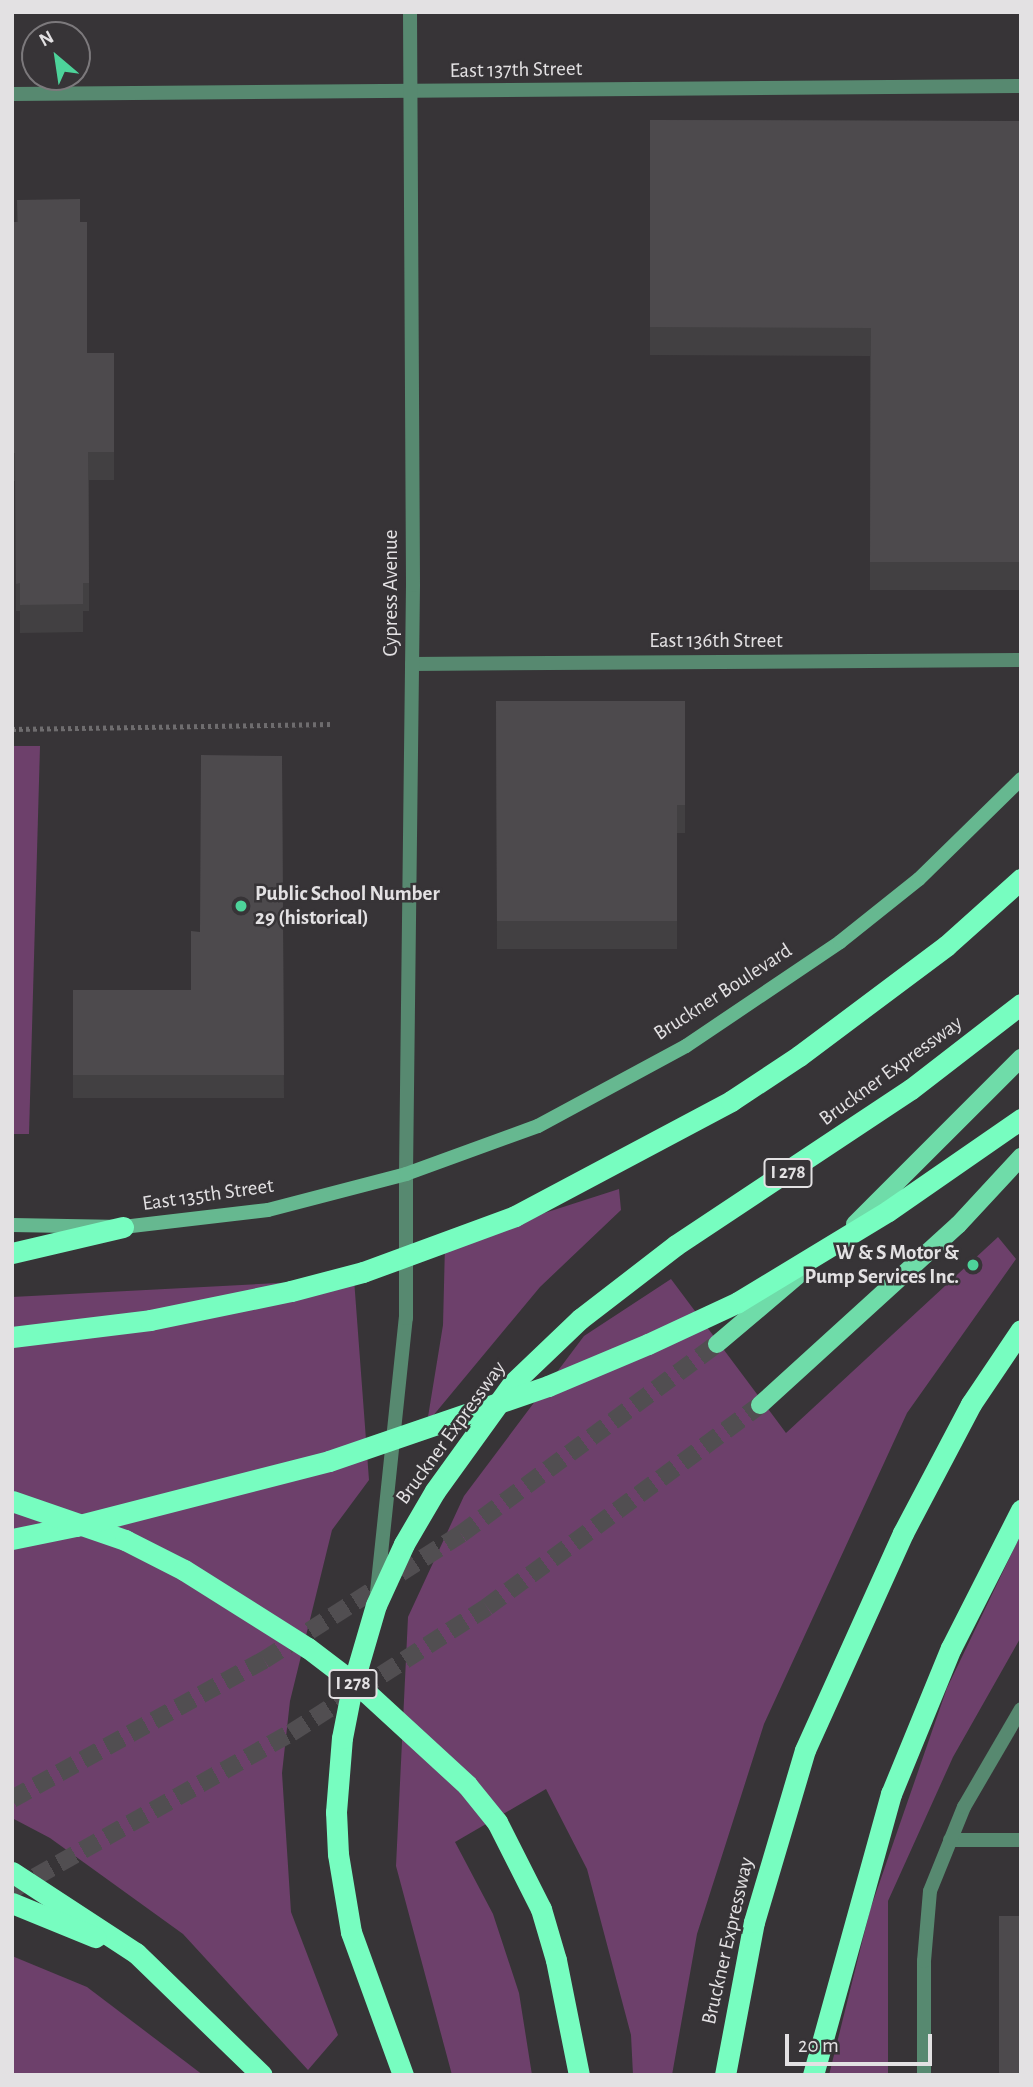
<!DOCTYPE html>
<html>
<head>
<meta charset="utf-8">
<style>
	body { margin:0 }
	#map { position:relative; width:1033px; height:2087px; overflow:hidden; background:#373437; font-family:"Alegreya Sans",sans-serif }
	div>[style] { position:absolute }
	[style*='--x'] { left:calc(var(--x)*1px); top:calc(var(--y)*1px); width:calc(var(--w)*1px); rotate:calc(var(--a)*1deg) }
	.green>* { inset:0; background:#6d406b }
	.primary-tunnel>* { height:18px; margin-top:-9px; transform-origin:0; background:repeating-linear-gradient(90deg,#514e51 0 18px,transparent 0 27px) }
	.path>* { height:4.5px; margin-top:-2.25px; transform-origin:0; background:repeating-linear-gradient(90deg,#6e6c6e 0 3.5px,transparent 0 7px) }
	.service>* { height:14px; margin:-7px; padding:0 7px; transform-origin:7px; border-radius:7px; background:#578970 }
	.minor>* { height:14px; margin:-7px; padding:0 7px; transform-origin:7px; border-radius:7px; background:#578970 }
	.tertiary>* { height:14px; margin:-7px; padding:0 7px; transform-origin:7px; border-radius:7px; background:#578970 }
	.secondary>* { height:14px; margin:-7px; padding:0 7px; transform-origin:7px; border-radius:7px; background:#66b890 }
	.primary>* { height:18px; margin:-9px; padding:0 9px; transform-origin:9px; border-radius:9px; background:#6fdca9 }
	.motorway>* { height:21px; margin:-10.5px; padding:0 10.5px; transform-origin:10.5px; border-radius:10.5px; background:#77fdc0 }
	.motorway-bridge>* { height:21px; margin:-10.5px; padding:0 10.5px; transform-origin:10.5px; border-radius:10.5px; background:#77fdc0 }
	.wall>* { inset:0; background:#424042 }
	.building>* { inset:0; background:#4d4a4d; transform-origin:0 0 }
	.dots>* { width:19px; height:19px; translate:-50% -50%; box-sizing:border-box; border:4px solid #373437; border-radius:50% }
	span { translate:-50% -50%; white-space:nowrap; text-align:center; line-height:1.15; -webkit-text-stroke:5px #373437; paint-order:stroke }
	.shield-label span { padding:2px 5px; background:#373437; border:2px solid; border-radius:5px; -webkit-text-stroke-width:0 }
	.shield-label { font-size:19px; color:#e3e1e3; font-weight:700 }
	.street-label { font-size:21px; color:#e3e1e3 }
	.poi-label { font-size:21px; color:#e3e1e3; font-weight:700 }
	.left { translate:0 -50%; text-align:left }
	.right { translate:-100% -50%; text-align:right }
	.frame { position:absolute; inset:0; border:14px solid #e3e1e3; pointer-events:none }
	.north { position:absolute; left:21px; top:21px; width:70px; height:70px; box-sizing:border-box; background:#373437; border:2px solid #7c797c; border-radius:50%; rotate:331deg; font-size:19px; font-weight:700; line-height:28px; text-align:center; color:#e3e1e3 }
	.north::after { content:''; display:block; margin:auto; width:24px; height:32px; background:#4dd39a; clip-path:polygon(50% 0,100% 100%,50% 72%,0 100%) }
	.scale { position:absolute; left:785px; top:2034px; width:147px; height:32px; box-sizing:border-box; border:4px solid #e3e1e3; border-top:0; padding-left:9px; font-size:21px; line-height:24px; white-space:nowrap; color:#e3e1e3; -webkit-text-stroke:5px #373437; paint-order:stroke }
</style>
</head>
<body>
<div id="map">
	<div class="green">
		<i style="clip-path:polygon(12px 746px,40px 746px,29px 1134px,12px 1134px)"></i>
		<i style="clip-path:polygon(619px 1189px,621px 1210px,540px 1287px,427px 1423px,443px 1325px,445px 1245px)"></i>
		<i style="clip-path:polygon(998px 1237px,1016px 1259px,907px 1413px,764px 1724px,697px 1934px,672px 2075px,633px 2075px,631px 2035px,587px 1869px,546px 1789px,455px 1842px,493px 1914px,519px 1993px,532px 2075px,452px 2075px,396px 1866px,408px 1617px,464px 1496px,584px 1336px,671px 1279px,786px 1433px)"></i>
		<i style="clip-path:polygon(354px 1279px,369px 1480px,332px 1530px,290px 1701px,282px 1773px,291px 1912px,338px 2035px,308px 2070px,183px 1934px,50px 1838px,12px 1818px,12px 1297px)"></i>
		<i style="clip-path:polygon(1021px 1534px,1021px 1637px,953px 1757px,888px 1901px,888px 2075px,829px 2075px,870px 1910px,947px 1688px)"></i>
		<i style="clip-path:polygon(12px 1956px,87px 1987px,203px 2075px,12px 2075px)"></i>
	</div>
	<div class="primary-tunnel">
		<i style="--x:12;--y:1799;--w:288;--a:-28.9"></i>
		<i style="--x:264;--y:1660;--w:234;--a:-32.6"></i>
		<i style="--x:461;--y:1534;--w:319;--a:-36.6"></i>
		<i style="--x:12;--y:1890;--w:320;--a:-29.4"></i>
		<i style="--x:291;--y:1733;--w:233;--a:-32.7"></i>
		<i style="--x:487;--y:1607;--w:340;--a:-36.5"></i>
	</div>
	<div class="path">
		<i style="--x:12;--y:729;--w:319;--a:-0.9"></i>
	</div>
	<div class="service">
		<i style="--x:377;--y:1592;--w:276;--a:-84"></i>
		<i style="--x:406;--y:1318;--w:144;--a:-90"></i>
	</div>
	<div class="minor">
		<i style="--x:12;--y:94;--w:1009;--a:-0.45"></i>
		<i style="--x:412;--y:664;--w:609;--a:-0.38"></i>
		<i style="--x:406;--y:1174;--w:589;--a:-89.32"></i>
		<i style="--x:413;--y:585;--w:573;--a:-90.3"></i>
		<i style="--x:950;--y:1840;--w:71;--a:0"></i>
	</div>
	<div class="tertiary">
		<i style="--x:924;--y:2075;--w:114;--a:-90"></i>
		<i style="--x:924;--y:1961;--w:70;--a:-85.1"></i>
		<i style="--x:930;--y:1891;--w:91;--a:-68"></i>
		<i style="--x:964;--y:1807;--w:113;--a:-59.8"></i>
	</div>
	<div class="secondary">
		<i style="--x:12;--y:1225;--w:111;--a:1"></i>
		<i style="--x:123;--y:1227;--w:146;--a:-6.7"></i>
		<i style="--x:268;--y:1210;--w:143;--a:-14.6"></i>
		<i style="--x:406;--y:1174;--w:140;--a:-20"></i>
		<i style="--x:538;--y:1126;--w:168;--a:-28.4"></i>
		<i style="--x:686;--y:1046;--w:186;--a:-34"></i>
		<i style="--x:840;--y:942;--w:101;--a:-38.6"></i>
		<i style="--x:919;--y:879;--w:143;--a:-44.4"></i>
	</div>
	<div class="primary">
		<i style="--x:855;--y:1224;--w:235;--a:-45"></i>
		<i style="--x:717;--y:1344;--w:113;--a:-40.3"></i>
		<i style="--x:760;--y:1405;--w:268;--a:-42.3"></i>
		<i style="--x:958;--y:1225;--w:93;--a:-47.2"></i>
	</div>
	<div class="motorway">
		<i style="--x:12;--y:1253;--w:114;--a:-13.2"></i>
		<i style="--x:12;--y:1539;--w:65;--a:-11.5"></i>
		<i style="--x:12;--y:1872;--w:148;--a:33.2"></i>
		<i style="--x:136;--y:1953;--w:175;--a:44.1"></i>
		<i style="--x:12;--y:1903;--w:90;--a:22.3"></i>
		<i style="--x:541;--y:1909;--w:53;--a:73.6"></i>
		<i style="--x:556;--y:1960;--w:117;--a:78.7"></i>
		<i style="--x:403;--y:2075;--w:152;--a:-110"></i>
		<i style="--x:351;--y:1932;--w:79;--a:-99.5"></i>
		<i style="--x:338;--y:1854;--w:42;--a:-92.7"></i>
		<i style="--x:336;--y:1812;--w:74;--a:-85.4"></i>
		<i style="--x:342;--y:1738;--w:52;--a:-78.9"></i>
		<i style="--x:352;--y:1687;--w:85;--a:-73.7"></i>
		<i style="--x:376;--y:1605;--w:67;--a:-65.3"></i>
		<i style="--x:404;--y:1544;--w:61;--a:-59.7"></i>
		<i style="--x:435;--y:1491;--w:133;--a:-54.2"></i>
		<i style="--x:513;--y:1383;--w:93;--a:-43.7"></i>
		<i style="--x:580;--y:1319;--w:121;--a:-37.6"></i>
		<i style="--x:676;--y:1245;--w:282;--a:-33.6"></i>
		<i style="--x:911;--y:1089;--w:139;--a:-37.7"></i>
		<i style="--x:725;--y:2075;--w:156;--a:-79.3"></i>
		<i style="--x:754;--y:1922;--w:179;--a:-73.5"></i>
		<i style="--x:805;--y:1750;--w:238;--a:-65.7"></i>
		<i style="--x:903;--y:1533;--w:146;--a:-62.2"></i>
		<i style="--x:971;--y:1404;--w:89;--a:-56"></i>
		<i style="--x:813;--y:2075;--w:292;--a:-74.5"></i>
		<i style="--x:891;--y:1794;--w:158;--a:-67.7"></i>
		<i style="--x:951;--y:1648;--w:155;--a:-63.1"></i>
	</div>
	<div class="motorway-bridge">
		<i style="--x:12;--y:1337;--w:139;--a:-7"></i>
		<i style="--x:150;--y:1320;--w:144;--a:-11.6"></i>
		<i style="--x:291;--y:1291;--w:74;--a:-14.8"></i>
		<i style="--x:363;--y:1272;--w:162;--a:-20.2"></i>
		<i style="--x:515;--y:1216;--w:245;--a:-28"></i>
		<i style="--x:731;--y:1101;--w:82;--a:-33.5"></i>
		<i style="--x:799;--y:1056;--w:184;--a:-36.8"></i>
		<i style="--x:946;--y:946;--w:101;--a:-41.8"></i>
		<i style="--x:12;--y:1501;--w:120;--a:19"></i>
		<i style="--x:125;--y:1540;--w:66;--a:27"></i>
		<i style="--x:184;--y:1570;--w:146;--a:32.2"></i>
		<i style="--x:308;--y:1648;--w:74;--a:37.3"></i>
		<i style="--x:367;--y:1693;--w:136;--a:42.6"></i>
		<i style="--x:467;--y:1785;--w:48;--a:51"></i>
		<i style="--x:497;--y:1822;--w:97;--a:63.2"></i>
		<i style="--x:76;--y:1526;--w:261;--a:-14.4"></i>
		<i style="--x:329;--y:1461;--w:231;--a:-18.9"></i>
		<i style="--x:548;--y:1386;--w:108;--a:-22.8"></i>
		<i style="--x:648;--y:1344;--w:99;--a:-25"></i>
		<i style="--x:738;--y:1302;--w:175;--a:-31.2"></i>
		<i style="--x:888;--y:1211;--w:162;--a:-34.7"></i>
	</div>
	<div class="wall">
		<i style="clip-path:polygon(650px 120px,1021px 121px,1021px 590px,870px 590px,870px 356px,650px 355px)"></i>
		<i style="clip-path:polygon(17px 200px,87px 353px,114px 353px,114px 480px,89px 480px,89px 611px,83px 611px,83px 632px,20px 633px,20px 611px,16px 611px,15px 481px,12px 481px,12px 354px,14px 354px)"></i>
		<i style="clip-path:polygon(496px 701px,685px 701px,685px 833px,677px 833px,677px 949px,497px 949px)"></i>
		<i style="clip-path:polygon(282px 756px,284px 1098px,73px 1098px,73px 990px,191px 990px,200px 932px)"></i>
	</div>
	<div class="building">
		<i style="clip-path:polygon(650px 120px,1021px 121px,1021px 562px,870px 562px,871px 328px,650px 327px)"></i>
		<i style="clip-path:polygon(80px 199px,80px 222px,87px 222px,87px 353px,114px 353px,114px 452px,88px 452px,89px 583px,83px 583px,83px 604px,20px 605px,20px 583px,16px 584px,15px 453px,12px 453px,12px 354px,14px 354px,13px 222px,18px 222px,17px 200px)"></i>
		<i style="clip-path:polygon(496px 701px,685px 701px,685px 805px,677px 805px,677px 921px,497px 921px)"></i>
		<i style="clip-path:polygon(201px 755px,282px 756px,284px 1075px,73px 1075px,73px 990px,191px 990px,191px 931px,200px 932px)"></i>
		<i style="left:999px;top:1916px;width:22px;height:159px"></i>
	</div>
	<div class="dots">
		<i style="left:241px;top:906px;background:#4dd39a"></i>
		<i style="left:973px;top:1265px;background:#4dd39a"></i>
	</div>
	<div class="shield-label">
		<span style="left:788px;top:1173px">I 278</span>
		<span style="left:353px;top:1684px">I 278</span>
	</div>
	<div class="street-label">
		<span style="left:516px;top:70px;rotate:-1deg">East 137th Street</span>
		<span style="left:391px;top:593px;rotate:-90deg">Cypress Avenue</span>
		<span style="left:716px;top:641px">East 136th Street</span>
		<span style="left:723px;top:992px;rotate:-33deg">Bruckner Boulevard</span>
		<span style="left:891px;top:1071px;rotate:-36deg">Bruckner Expressway</span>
		<span style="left:208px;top:1195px;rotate:-8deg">East 135th Street</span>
		<span style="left:451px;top:1433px;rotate:-54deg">Bruckner Expressway</span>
		<span style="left:728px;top:1941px;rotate:-77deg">Bruckner Expressway</span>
	</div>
	<div class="poi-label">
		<span class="left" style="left:255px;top:906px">Public School Number<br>29 (historical)</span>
		<span class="right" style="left:959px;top:1265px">W &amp; S Motor &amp;<br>Pump Services Inc.</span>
	</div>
	<div class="frame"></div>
	<div class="north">N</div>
	<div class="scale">20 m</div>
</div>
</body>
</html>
